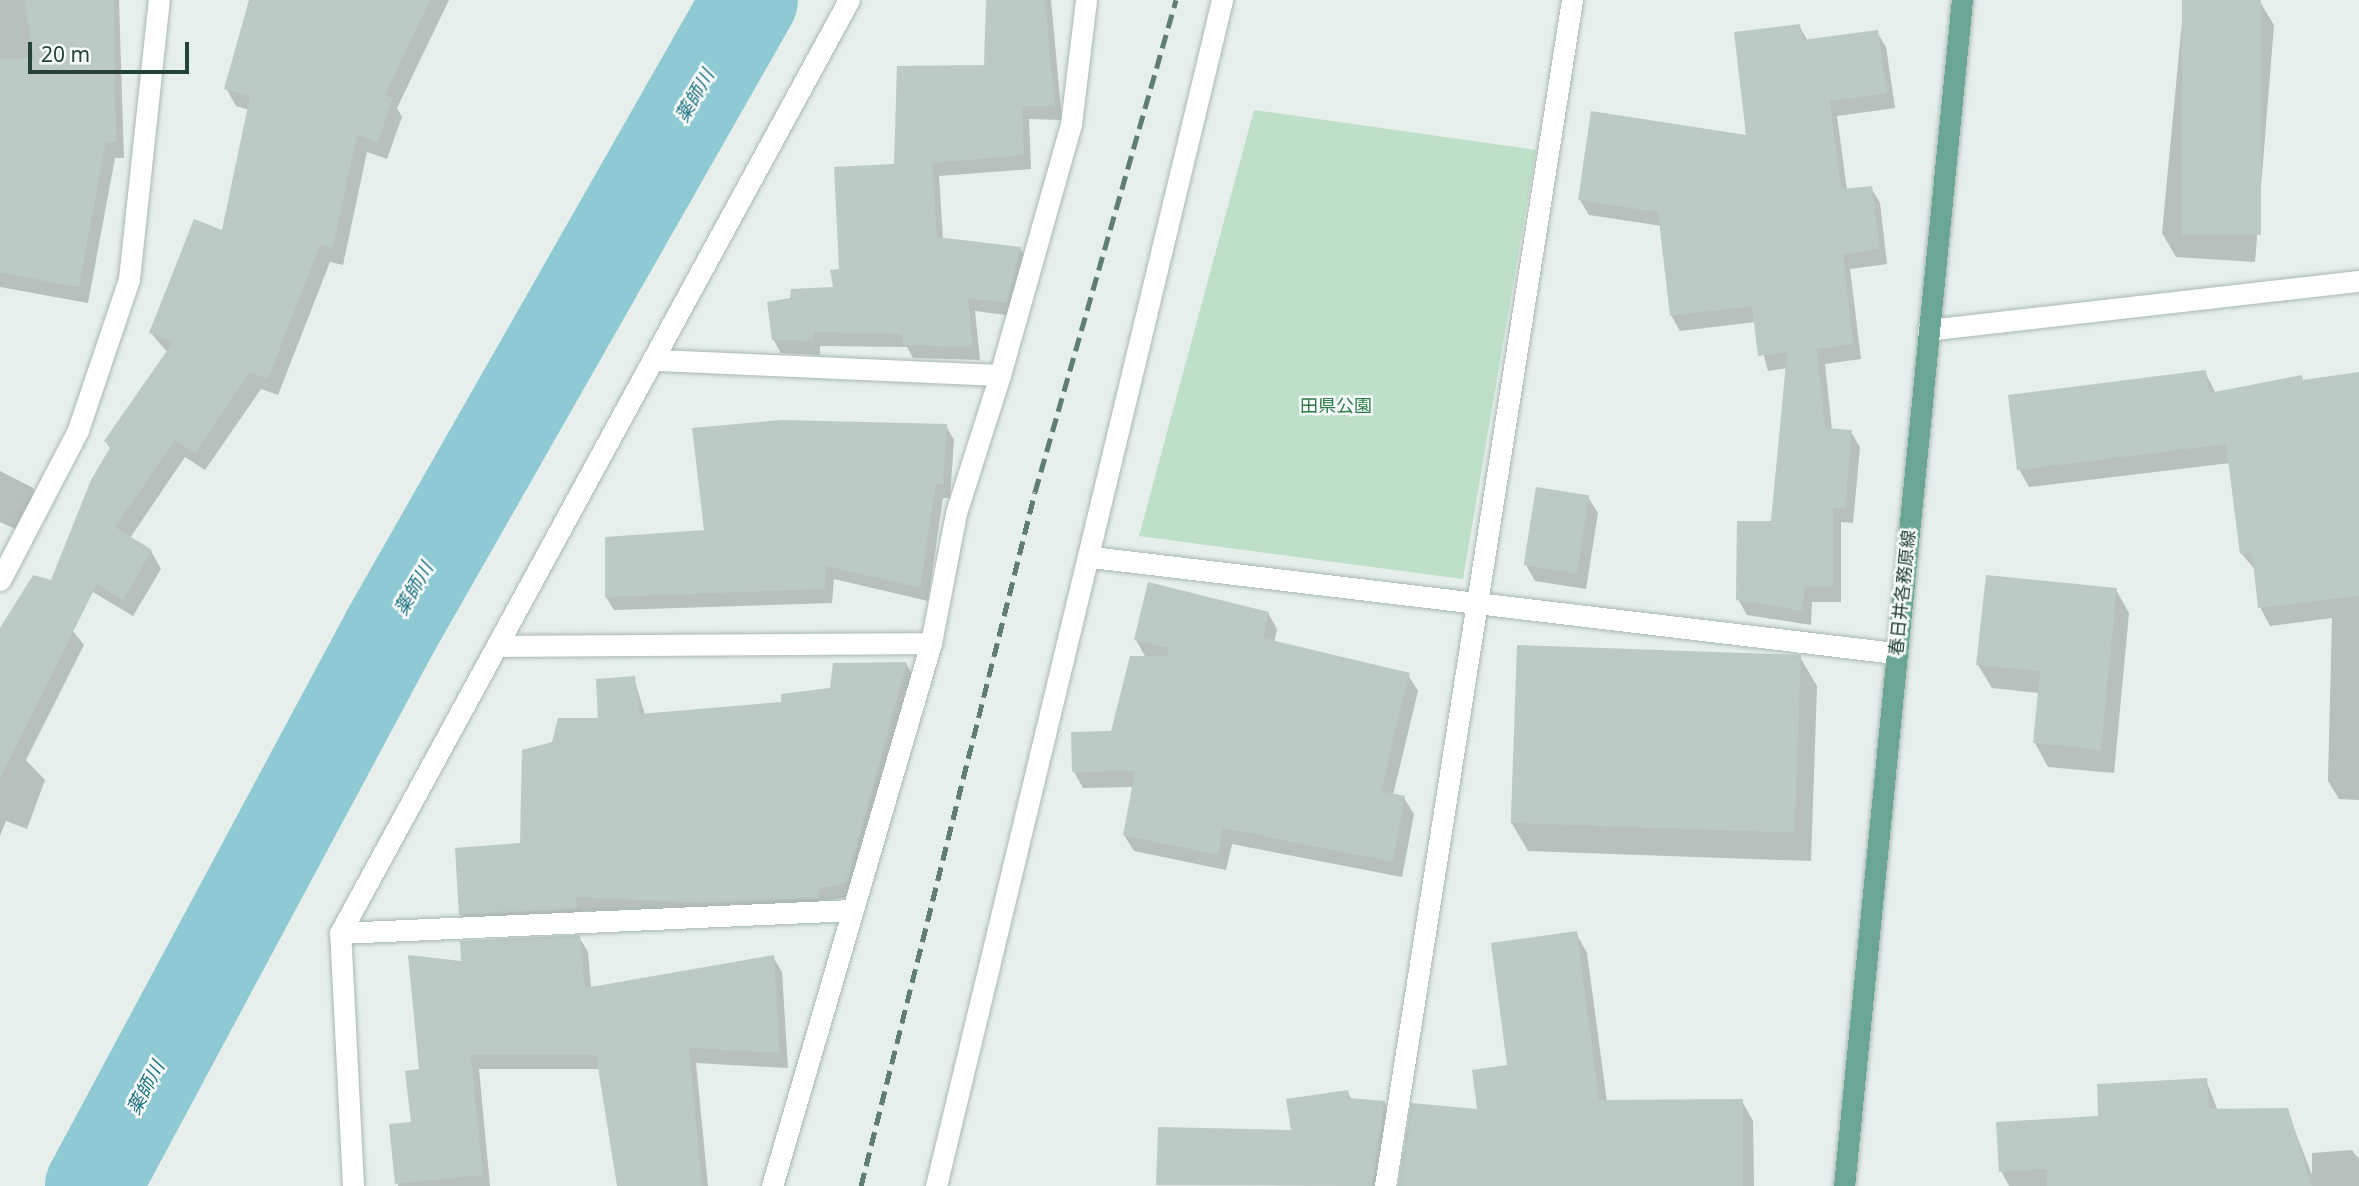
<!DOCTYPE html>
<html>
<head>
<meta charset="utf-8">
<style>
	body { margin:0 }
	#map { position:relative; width:2359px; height:1186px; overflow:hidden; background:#e6efeb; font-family:"Noto Sans","Noto Sans JP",sans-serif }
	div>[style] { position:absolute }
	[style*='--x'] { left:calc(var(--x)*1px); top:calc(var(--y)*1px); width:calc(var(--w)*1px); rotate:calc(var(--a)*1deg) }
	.green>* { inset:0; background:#bfe0c8 }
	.shadow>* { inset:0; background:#0003 }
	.river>* { height:96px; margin:-48px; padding:0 48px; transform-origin:48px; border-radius:48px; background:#8ec9d4 }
	.building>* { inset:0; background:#bbcac4; transform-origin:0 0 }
	.roads { filter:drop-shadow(0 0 2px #a8b8b2) drop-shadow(0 0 2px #a8b8b2) }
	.street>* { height:21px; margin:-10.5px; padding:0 10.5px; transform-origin:10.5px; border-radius:10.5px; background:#fff }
	.primary>* { height:21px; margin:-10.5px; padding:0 10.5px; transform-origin:10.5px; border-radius:10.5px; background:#6aa596 }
	.rail>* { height:5px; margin-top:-2.5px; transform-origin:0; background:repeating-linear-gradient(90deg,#5f7d75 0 14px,transparent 0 21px) }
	span { translate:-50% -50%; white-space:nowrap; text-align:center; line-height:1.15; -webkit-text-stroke:5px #f7fbf9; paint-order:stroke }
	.park-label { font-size:18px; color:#2d7a4b }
	.street-label { font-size:18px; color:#24423a }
	.water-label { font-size:19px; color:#1c6f80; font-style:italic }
	.scale { position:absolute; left:28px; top:42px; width:161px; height:32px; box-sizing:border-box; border:4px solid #24423a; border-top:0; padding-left:9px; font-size:21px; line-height:24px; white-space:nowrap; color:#24423a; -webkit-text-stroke:5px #f7fbf9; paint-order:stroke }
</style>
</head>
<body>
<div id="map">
	<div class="green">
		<i style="clip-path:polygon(1254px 110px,1536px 150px,1463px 579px,1139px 536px)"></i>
	</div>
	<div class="shadow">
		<i style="clip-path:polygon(0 0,119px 0,124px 158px,115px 158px,88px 303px,0 287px)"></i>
		<i style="clip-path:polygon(251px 0,449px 0,397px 108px,402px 117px,387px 159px,367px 152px,343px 265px,330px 262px,278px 395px,261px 389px,205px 470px,185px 457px,130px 538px,151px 551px,161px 569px,133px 616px,93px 592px,69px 626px,84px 645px,26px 760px,45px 780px,27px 829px,6px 821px,0 836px,0 636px,54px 619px,111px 450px,106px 442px,168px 353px,151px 333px,223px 233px,249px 110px,236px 106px,226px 88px)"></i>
		<i style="clip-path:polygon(988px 0,1051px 0,1062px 120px,1029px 119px,1031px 169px,939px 176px,943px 240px,1020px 248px,1028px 262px,1014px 316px,975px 311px,980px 360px,913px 358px,907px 347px,820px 346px,820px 355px,781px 353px,773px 339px,835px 288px,896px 166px,986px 67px)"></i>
		<i style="clip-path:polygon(2184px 0,2260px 2px,2274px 25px,2255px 262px,2176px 257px,2162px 233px)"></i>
		<i style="clip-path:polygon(1799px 26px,1808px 41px,1877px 32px,1886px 47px,1895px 108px,1837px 116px,1847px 190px,1871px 188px,1880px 203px,1887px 264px,1850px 269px,1861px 359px,1825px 364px,1832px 430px,1851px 432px,1860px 447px,1853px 523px,1841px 522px,1841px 602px,1812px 602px,1811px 625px,1747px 615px,1738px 599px,1773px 523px,1787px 368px,1768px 371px,1755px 322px,1680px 331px,1671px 315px,1662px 226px,1589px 215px,1580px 200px,1748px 137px)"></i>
		<i style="clip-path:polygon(2205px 372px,2216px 394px,2359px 374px,2359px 800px,2339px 799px,2328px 781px,2332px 618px,2270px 626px,2260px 607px,2256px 571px,2242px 554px,2230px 463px,2029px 487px,2019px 469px)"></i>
		<i style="clip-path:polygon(946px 426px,954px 440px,950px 498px,943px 498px,928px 601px,834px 579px,832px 603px,614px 610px,606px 597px,706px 532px)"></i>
		<i style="clip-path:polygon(0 471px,33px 488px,42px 504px,26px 534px,0 522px)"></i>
		<i style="clip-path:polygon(1588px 497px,1598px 513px,1586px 589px,1535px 581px,1526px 565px)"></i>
		<i style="clip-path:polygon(2116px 590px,2129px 613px,2114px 773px,2048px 767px,2035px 743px,2040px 693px,1992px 688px,1978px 665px)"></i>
		<i style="clip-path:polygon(1268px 613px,1277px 629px,1274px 643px,1408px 675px,1418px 691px,1393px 795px,1404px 798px,1414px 814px,1402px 877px,1232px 844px,1226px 870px,1134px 851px,1124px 835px,1134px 787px,1083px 788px,1074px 772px,1113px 733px,1146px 658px,1136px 640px)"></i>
		<i style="clip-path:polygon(1800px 657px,1817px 686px,1811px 861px,1528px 851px,1511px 822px)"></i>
		<i style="clip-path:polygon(906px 663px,914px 678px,855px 896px,717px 917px,583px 911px,585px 923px,469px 928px,460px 914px,522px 844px,554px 744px,600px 720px,634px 678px,645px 715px,783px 704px)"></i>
		<i style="clip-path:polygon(1576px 933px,1587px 953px,1607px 1102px,1742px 1101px,1753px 1121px,1754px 1186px,1400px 1186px,1479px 1110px,1509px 1067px)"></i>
		<i style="clip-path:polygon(579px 937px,588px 952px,591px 988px,773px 957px,782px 972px,788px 1068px,696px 1063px,708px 1186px,619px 1186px,600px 1069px,479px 1069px,490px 1186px,398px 1186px,421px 1071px,463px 963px)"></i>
		<i style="clip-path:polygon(2206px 1080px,2218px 1111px,2287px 1110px,2312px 1175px,2312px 1153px,2352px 1150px,2359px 1159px,2359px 1186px,2009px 1186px,2001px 1171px,2100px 1117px)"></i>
		<i style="clip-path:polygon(1347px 1091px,1352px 1100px,1384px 1102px,1396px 1123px,1386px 1186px,1158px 1184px,1293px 1132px)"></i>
	</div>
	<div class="river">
		<i style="--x:93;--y:1186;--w:629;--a:-61.8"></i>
		<i style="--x:390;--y:632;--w:727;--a:-60.33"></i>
	</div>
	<div class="building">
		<i style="clip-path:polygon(24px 0,114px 0,116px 142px,106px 142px,79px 287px,0 273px,0 59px,34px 58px)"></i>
		<i style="clip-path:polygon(249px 0,430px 0,385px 95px,393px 98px,378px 142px,357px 135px,333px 248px,320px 245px,268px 379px,250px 372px,195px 453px,175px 440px,115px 527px,152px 550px,123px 600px,97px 584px,0 778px,0 628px,33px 575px,51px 580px,91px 480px,111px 446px,104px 441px,173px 342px,149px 333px,194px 219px,222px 230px,250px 96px,224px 89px)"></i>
		<i style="clip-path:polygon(986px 0,1045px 0,1055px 106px,1022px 106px,1024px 155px,932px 163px,937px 237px,1021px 247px,1007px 303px,968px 298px,973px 347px,903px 345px,902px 334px,813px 332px,813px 341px,772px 340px,767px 302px,790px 298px,791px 289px,833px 287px,830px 270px,839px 269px,834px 167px,894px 164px,897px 66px,984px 65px)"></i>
		<i style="left:2182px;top:0;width:79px;height:235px"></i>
		<i style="clip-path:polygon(1800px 24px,1802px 40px,1878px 30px,1887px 93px,1830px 101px,1841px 189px,1872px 186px,1880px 249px,1843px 254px,1853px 344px,1817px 349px,1825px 428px,1852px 430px,1845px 509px,1833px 508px,1833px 587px,1804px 587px,1803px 611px,1736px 600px,1737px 521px,1771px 521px,1787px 352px,1758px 356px,1752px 306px,1670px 316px,1658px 212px,1578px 200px,1591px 111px,1746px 135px,1734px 32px)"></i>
		<i style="clip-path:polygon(2206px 370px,2209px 393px,2302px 375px,2303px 380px,2359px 372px,2359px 596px,2258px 608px,2252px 553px,2240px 554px,2226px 444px,2017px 470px,2008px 395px)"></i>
		<i style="clip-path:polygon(781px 420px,947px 424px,943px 484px,936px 484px,920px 588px,826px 566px,825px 589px,605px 597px,605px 537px,704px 530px,692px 428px)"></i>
		<i style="left:1536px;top:487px;width:54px;height:79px;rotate:9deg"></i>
		<i style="clip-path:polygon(1986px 575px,2117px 588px,2101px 750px,2033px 743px,2040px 671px,1976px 665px)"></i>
		<i style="clip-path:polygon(1148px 582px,1269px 612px,1263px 638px,1410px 673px,1381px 791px,1405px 796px,1393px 862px,1223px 828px,1218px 855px,1123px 835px,1135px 771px,1072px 772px,1071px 732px,1111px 731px,1130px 656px,1167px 656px,1168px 648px,1134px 640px)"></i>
		<i style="left:1517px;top:645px;width:284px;height:178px;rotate:2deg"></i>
		<i style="clip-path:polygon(907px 662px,847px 882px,819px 889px,818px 898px,707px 903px,576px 897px,577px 909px,459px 915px,455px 848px,520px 843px,522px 750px,552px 742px,558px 718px,598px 718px,596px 679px,635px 676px,640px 714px,781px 702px,781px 694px,830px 688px,833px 663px)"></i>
		<i style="clip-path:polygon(1577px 931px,1599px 1100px,1743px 1099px,1743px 1186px,1398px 1186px,1411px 1103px,1477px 1109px,1472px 1070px,1507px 1065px,1491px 943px)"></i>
		<i style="clip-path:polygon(580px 935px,585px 988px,774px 955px,780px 1053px,689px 1048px,702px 1186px,617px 1186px,596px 1055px,471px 1055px,483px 1175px,395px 1184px,389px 1124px,411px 1122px,405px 1071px,419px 1069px,408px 955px,461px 961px,460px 941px)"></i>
		<i style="clip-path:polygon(2207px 1078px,2209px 1109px,2288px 1108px,2312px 1186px,2047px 1186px,2046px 1169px,1999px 1172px,1996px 1122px,2098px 1116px,2097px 1084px)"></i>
		<i style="clip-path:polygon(1348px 1090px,1349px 1098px,1385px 1101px,1372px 1186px,1156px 1185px,1158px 1127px,1291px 1130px,1286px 1099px)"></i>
	</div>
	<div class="roads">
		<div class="street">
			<i style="--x:1928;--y:330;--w:434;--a:-6.5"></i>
			<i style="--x:657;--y:360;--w:343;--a:2.5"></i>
			<i style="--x:1000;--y:375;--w:261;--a:-74.2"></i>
			<i style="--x:1071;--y:124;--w:125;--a:-83.1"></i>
			<i style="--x:1092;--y:557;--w:809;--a:6.82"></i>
			<i style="--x:0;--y:580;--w:169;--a:-62.5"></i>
			<i style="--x:78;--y:430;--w:159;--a:-71.3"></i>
			<i style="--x:129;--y:279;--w:281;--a:-83.9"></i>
			<i style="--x:501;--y:646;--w:430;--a:-0.4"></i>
			<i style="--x:340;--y:933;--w:513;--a:-2.57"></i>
			<i style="--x:353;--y:1186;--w:253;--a:-92.9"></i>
			<i style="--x:340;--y:933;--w:1063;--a:-61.39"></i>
			<i style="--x:772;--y:1186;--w:566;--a:-73.68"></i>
			<i style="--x:931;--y:643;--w:132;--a:-79.1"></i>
			<i style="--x:956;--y:513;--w:145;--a:-72.3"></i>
			<i style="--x:936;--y:1186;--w:1220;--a:-76.44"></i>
			<i style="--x:1385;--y:1186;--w:1201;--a:-81.04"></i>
		</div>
		<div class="primary">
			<i style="--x:1844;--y:1186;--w:1192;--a:-84.32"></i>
		</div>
	</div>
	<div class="rail">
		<i style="--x:861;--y:1186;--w:715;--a:-75.92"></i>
		<i style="--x:1035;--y:492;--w:512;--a:-74.01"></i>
	</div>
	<div class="park-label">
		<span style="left:1336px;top:405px">田県公園</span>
	</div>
	<div class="street-label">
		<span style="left:1902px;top:593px;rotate:-84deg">春日井各務原線</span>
	</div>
	<div class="water-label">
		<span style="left:695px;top:96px;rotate:-60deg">薬師川</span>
		<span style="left:414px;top:589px;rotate:-60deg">薬師川</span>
		<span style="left:146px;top:1088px;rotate:-62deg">薬師川</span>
	</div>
	<div class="scale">20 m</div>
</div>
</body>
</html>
